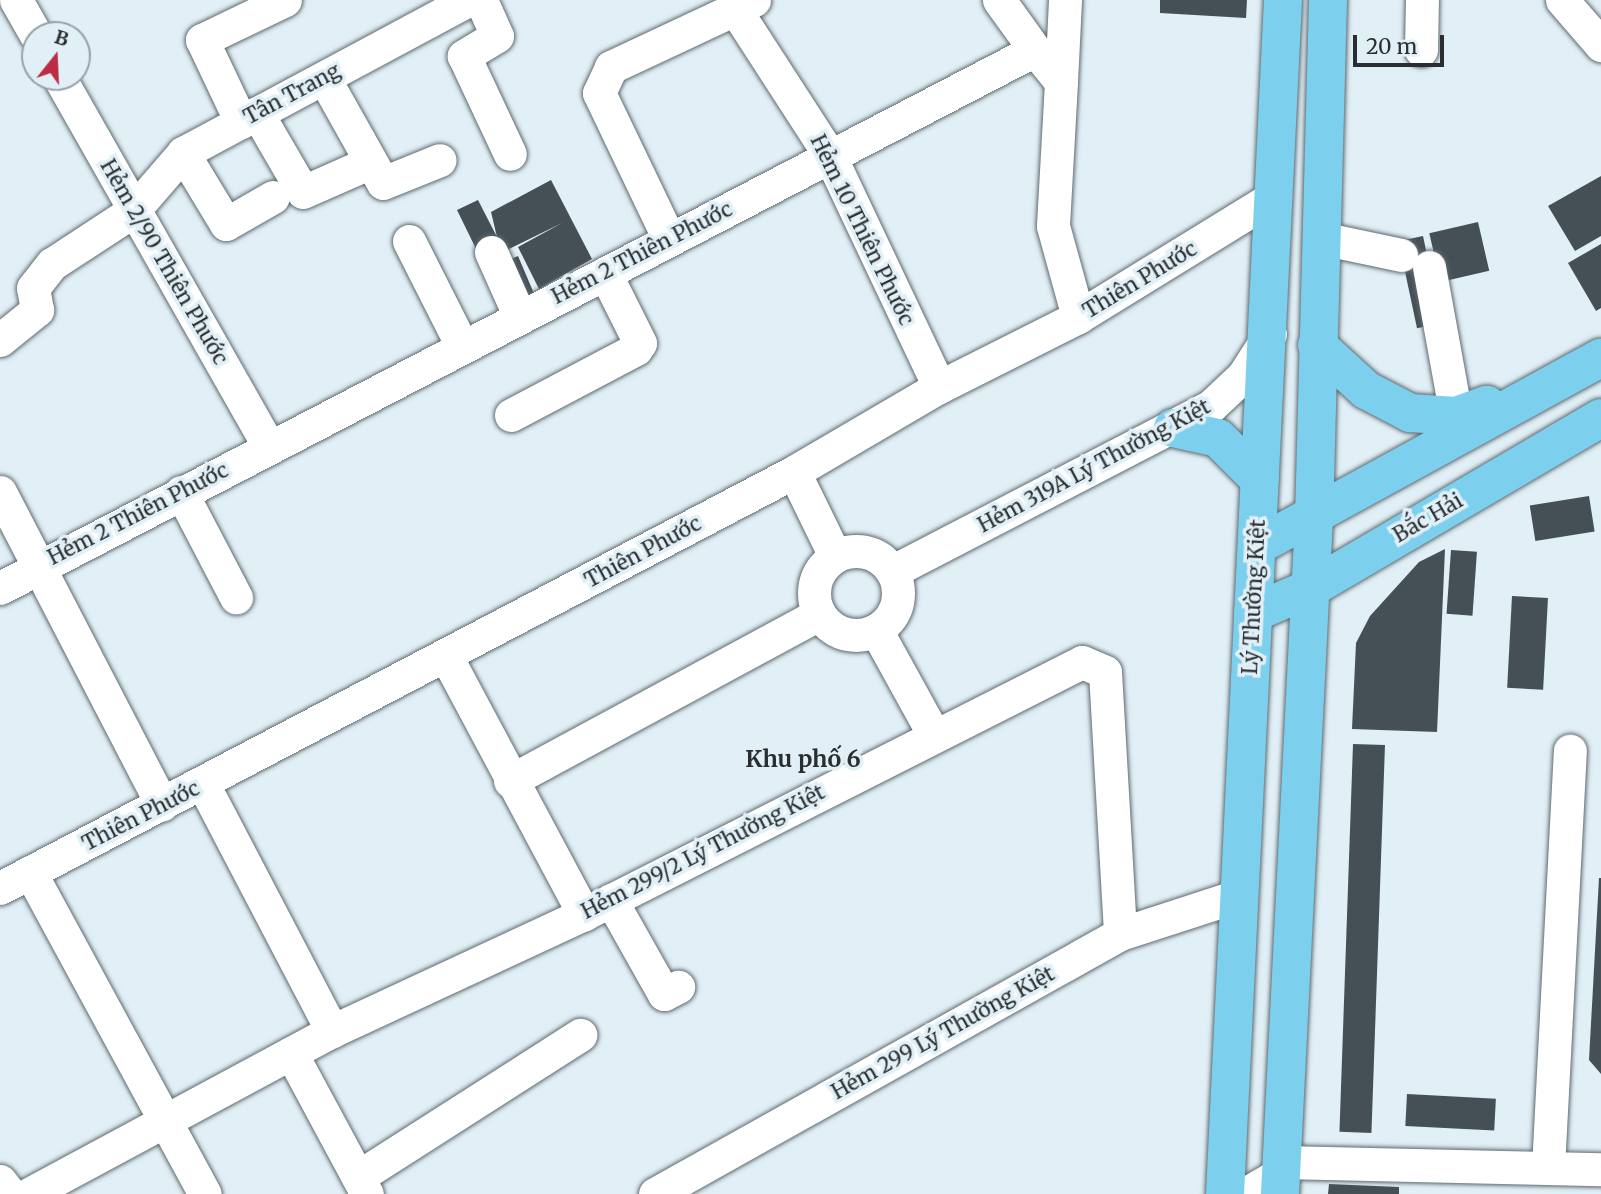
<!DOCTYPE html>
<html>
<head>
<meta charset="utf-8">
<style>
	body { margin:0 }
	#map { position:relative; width:1601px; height:1194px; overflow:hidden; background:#e1eff6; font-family:Merriweather,serif }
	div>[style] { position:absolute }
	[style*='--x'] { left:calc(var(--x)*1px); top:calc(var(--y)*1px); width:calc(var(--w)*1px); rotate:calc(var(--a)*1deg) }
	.building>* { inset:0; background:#455056; transform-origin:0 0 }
	.roads { filter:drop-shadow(0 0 2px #5e6a70) drop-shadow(0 0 2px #5e6a70) }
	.minor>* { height:33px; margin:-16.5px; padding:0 16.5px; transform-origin:16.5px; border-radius:16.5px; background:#fff }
	.minor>.ring { margin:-16.5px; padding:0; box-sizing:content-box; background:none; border:33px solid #fff; border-radius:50% }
	.major>* { height:38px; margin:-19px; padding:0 19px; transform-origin:19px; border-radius:19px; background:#7cd0ee }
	span { translate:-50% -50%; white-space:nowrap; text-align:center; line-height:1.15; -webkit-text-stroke:7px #e1eff6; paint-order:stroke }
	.street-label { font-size:21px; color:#292e31 }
	.neighbourhood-label { font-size:23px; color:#292e31; font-weight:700 }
	.north { position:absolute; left:21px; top:21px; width:70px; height:70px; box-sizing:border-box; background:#e1eff6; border:2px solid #97a2a7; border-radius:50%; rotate:18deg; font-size:19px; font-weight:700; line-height:28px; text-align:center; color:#292e31 }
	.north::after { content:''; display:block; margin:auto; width:24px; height:32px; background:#bd2c42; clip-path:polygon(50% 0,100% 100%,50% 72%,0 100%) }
	.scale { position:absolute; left:1353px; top:35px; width:91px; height:32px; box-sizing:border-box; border:4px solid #292e31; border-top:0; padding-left:9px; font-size:21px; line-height:24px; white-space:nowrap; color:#292e31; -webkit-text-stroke:5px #e1eff6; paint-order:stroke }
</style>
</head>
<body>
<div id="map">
	<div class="building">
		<i style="clip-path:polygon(1160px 0,1247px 0,1246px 18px,1160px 13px)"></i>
		<i style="clip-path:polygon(1601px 176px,1601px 236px,1575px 251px,1548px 206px)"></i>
		<i style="clip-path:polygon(551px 180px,592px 259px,539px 289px,518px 247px,562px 223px,505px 251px,479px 255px,457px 210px,478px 200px,497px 237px,491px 212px)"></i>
		<i style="left:1478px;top:222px;width:50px;height:50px;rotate:77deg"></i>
		<i style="left:1423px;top:236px;width:89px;height:25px;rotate:78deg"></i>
		<i style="clip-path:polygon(1601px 244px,1601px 308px,1596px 311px,1568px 263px)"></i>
		<i style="left:518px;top:256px;width:46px;height:20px;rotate:67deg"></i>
		<i style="left:1589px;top:496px;width:36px;height:60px;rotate:81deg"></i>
		<i style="clip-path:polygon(1445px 549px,1437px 732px,1352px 729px,1356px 643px,1370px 616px,1419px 562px)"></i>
		<i style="left:1451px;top:550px;width:26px;height:64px;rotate:4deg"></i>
		<i style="left:1512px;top:596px;width:36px;height:92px;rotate:3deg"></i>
		<i style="left:1353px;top:744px;width:32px;height:388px;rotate:2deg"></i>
		<i style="clip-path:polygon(1599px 878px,1601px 878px,1601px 1074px,1589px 1060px)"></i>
		<i style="left:1407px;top:1094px;width:89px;height:32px;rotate:3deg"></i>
		<i style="clip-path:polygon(1329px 1184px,1399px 1187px,1399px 1194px,1328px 1194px)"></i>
	</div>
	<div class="roads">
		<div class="minor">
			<i style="--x:16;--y:0;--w:40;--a:60.3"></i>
			<i style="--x:481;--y:0;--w:39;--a:66"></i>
			<i style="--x:497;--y:36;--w:39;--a:149"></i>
			<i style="--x:464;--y:56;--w:108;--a:64.9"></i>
			<i style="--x:999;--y:0;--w:62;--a:54.2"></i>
			<i style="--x:1562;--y:0;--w:60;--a:49.1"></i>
			<i style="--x:733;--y:6;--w:179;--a:57.1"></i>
			<i style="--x:830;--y:156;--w:255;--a:64.7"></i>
			<i style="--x:1421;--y:50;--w:50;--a:-88.9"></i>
			<i style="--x:59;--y:77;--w:425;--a:60.4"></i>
			<i style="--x:324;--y:78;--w:120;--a:60.7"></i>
			<i style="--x:383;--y:183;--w:61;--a:-22"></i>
			<i style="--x:1061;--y:82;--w:82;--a:-87.2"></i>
			<i style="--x:257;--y:113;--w:91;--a:59.8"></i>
			<i style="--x:303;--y:192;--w:74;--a:-23.8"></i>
			<i style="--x:241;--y:122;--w:91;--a:-115.4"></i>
			<i style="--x:202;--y:40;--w:92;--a:-25.7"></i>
			<i style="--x:183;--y:153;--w:83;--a:58.8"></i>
			<i style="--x:226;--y:224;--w:54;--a:-29.9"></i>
			<i style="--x:1321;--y:238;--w:82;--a:12"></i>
			<i style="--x:669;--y:239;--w:162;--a:-115.6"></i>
			<i style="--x:599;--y:93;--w:29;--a:-65"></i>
			<i style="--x:611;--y:67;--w:158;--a:-25.1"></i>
			<i style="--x:409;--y:241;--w:118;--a:63.2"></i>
			<i style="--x:491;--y:252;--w:71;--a:66"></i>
			<i style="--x:1429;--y:267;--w:151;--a:79.7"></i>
			<i style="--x:0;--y:340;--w:48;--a:-39"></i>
			<i style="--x:37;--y:310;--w:22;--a:-100"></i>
			<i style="--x:33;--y:288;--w:31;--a:-52"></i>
			<i style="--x:52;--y:264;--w:97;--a:-33.2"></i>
			<i style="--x:133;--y:211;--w:77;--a:-49.2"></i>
			<i style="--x:183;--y:153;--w:323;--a:-28.2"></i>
			<i style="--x:511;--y:415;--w:141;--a:-27.8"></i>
			<i style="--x:636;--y:349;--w:7;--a:-56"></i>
			<i style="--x:640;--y:343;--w:78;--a:-116.6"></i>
			<i style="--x:794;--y:472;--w:93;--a:64"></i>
			<i style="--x:0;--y:492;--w:352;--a:62.6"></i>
			<i style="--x:181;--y:492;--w:119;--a:62.4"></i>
			<i class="ring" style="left:814px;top:551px;width:51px;height:51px"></i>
			<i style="--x:893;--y:571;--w:358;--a:-27.4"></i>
			<i style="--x:1211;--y:406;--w:44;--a:-43.2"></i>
			<i style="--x:1243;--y:376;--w:50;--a:-57.3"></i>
			<i style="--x:0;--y:588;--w:1166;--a:-27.47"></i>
			<i style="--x:1035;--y:50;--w:41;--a:50.9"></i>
			<i style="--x:1061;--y:82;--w:144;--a:93.2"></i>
			<i style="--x:1053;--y:226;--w:94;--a:74.6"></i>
			<i style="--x:876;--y:630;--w:120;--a:61.1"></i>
			<i style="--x:446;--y:656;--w:293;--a:61.9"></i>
			<i style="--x:510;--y:781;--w:351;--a:-28.4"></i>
			<i style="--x:203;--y:784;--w:279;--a:62.4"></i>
			<i style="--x:30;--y:872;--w:366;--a:61.5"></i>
			<i style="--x:0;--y:888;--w:896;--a:-27.65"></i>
			<i style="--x:794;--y:472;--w:168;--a:-30.4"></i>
			<i style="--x:939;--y:387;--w:156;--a:-26.7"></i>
			<i style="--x:1078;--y:317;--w:231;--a:-31.6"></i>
			<i style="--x:611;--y:900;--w:108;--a:60.6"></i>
			<i style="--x:664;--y:994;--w:16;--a:-27"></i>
			<i style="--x:291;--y:1053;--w:160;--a:61.7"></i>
			<i style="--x:1282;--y:1162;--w:319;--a:1.3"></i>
			<i style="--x:1548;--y:1168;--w:418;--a:-87"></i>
			<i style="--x:358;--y:1177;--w:264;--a:-32.6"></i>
			<i style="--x:0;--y:1181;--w:16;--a:52"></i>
			<i style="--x:29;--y:1194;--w:344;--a:-28.3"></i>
			<i style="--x:332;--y:1031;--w:278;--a:-24.9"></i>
			<i style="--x:584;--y:914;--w:558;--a:-26.84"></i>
			<i style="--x:1082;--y:662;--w:25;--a:23"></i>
			<i style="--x:1105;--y:672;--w:262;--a:86.7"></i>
			<i style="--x:655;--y:1194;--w:533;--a:-29.21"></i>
			<i style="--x:1120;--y:934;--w:126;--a:-18"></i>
			<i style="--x:1245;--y:1194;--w:42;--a:-30.3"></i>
		</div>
		<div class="major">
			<i style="--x:1317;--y:345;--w:67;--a:42.6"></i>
			<i style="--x:1366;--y:390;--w:50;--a:27.6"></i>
			<i style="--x:1410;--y:413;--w:46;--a:3.7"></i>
			<i style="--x:1456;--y:416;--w:33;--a:-20"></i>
			<i style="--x:1173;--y:428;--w:46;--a:12.5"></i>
			<i style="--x:1218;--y:438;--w:59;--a:45"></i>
			<i style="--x:1257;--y:546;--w:392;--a:-28.7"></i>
			<i style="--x:1253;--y:613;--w:63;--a:-23.3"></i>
			<i style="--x:1311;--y:588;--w:336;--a:-30.4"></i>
			<i style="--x:1225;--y:1194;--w:1195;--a:-87.22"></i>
			<i style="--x:1280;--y:1194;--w:677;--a:-87.12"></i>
			<i style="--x:1314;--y:518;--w:518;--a:-88.45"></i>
		</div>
	</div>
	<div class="street-label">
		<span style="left:292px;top:94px;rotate:-28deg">Tân Trang</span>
		<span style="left:862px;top:230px;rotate:64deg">Hẻm 10 Thiên Phước</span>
		<span style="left:642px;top:253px;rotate:-27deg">Hẻm 2 Thiên Phước</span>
		<span style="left:164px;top:262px;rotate:60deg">Hẻm 2/90 Thiên Phước</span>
		<span style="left:1140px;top:280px;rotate:-31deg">Thiên Phước</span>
		<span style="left:1094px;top:466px;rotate:-28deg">Hẻm 319A Lý Thường Kiệt</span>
		<span style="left:138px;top:514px;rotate:-27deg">Hẻm 2 Thiên Phước</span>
		<span style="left:1428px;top:518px;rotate:-30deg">Bắc Hải</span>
		<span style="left:643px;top:552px;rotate:-28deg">Thiên Phước</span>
		<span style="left:1254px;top:597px;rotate:-87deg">Lý Thường Kiệt</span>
		<span style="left:141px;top:816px;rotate:-27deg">Thiên Phước</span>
		<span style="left:703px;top:852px;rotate:-27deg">Hẻm 299/2 Lý Thường Kiệt</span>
		<span style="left:943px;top:1033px;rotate:-29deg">Hẻm 299 Lý Thường Kiệt</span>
	</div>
	<div class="neighbourhood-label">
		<span style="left:803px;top:759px">Khu phố 6</span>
	</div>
	<div class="north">B</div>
	<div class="scale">20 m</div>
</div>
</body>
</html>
